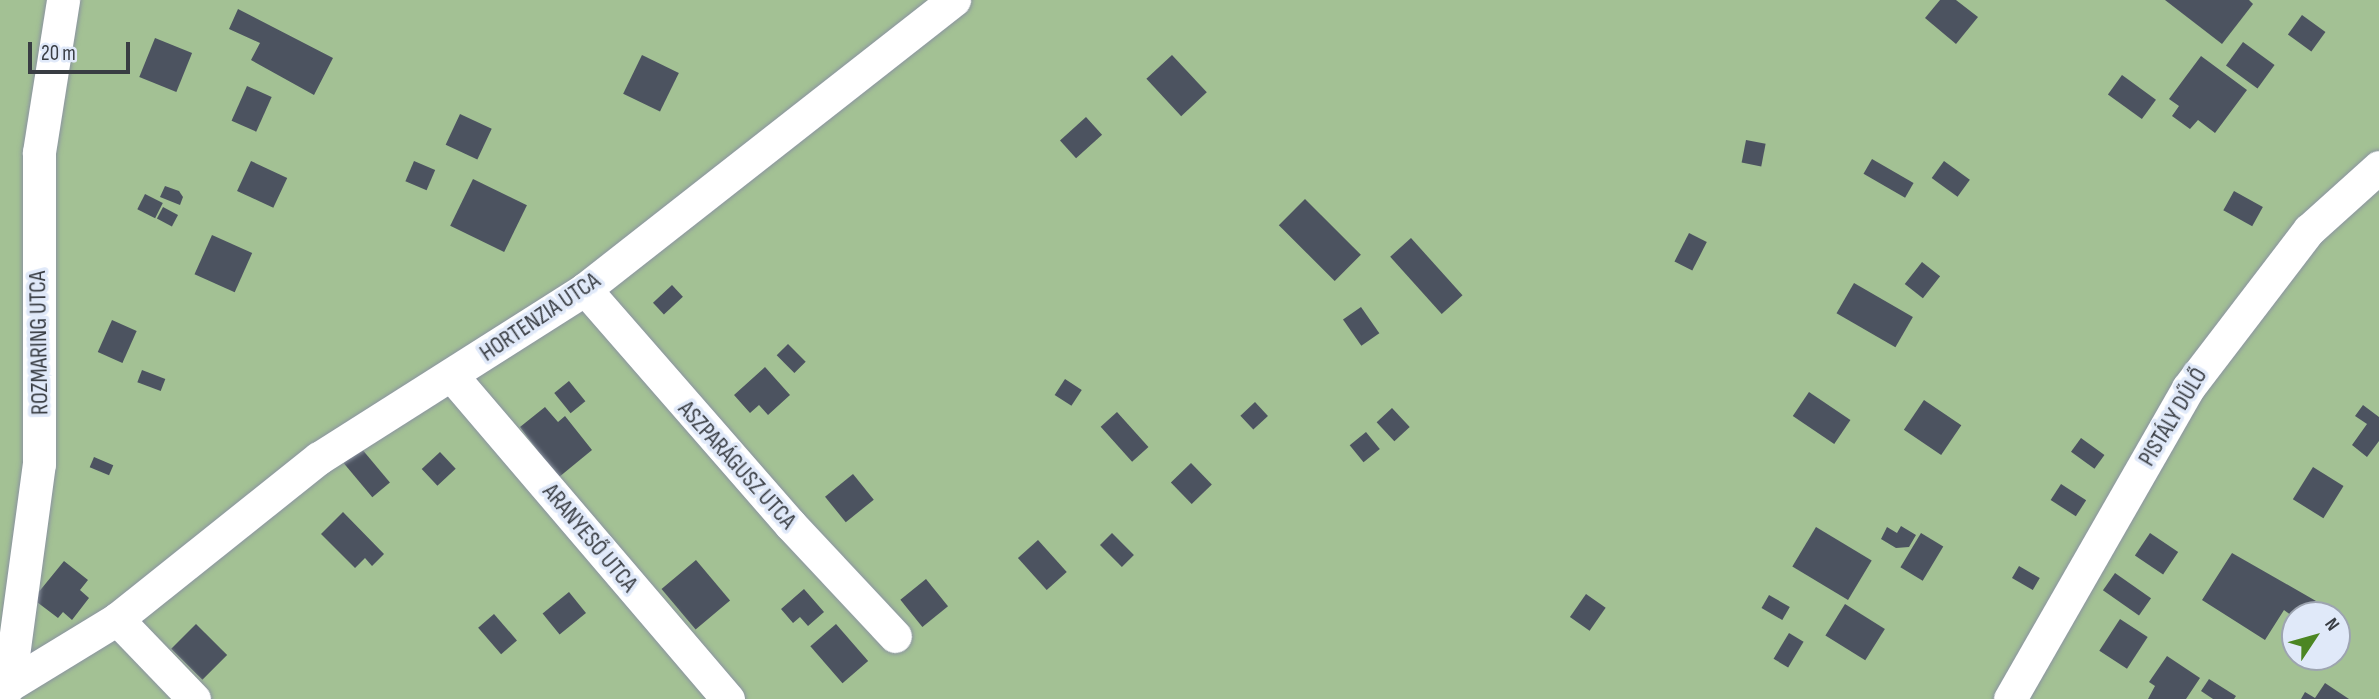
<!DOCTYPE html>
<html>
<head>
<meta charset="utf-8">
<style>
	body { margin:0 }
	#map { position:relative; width:2379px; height:699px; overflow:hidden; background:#e0e9f9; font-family:"Sofia Sans Condensed",sans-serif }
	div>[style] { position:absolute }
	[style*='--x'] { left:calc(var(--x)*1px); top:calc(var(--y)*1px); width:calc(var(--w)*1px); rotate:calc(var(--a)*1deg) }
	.green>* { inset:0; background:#a3c194 }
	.building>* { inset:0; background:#4c5360; transform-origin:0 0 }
	.roads { filter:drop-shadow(0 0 2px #8a92a0) drop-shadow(0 0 2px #8a92a0) }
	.street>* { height:33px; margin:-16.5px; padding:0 16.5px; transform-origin:16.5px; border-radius:16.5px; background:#fff }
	span { translate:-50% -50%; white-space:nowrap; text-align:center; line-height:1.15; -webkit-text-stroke:7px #e0e9f9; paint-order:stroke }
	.street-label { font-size:24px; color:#393d43 }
	.north { position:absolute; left:2281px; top:601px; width:70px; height:70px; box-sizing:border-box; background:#e0e9f9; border:2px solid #9da4b0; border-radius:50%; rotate:54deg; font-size:19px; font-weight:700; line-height:28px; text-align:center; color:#393d43 }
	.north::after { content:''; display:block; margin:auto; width:24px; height:32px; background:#4c8623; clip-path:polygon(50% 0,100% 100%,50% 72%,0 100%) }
	.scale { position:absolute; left:28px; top:42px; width:102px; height:32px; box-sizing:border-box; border:4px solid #393d43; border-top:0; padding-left:9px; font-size:21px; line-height:24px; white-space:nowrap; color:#393d43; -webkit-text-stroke:5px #e0e9f9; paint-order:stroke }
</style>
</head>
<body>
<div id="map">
	<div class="green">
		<i style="clip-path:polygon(evenodd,0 0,2379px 0,2379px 699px,0 699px,0 0,2295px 615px,2337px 615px,2337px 657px,2295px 657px,2295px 615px)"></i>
	</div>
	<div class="building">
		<i style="clip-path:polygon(1940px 0,1956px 0,1978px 17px,1956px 44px,1925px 18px)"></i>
		<i style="clip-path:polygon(2165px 0,2249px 0,2253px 4px,2222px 44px)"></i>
		<i style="clip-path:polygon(238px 9px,333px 58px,314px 95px,251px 60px,260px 43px,229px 29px)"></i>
		<i style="left:2302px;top:15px;width:29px;height:24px;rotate:36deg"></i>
		<i style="left:155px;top:38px;width:40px;height:42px;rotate:22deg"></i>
		<i style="left:2243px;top:42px;width:39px;height:29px;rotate:36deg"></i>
		<i style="left:642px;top:55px;width:41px;height:43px;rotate:26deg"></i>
		<i style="left:1172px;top:55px;width:51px;height:35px;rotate:47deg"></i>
		<i style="clip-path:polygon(2201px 56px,2247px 90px,2215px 133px,2198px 120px,2190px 129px,2172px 116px,2179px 106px,2169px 99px)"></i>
		<i style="left:2122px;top:75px;width:42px;height:24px;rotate:36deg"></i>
		<i style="left:247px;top:86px;width:27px;height:38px;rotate:24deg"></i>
		<i style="left:460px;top:114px;width:35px;height:34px;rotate:25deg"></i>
		<i style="left:1086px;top:117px;width:24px;height:35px;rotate:48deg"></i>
		<i style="left:1746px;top:140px;width:20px;height:23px;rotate:11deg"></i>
		<i style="left:1872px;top:159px;width:48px;height:17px;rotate:30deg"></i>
		<i style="left:251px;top:161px;width:40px;height:33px;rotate:25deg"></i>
		<i style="left:414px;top:161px;width:23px;height:22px;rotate:23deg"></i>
		<i style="left:1944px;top:161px;width:32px;height:21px;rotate:36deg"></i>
		<i style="left:473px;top:179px;width:60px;height:52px;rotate:26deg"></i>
		<i style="clip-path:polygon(165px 186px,179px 191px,183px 197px,180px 205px,160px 197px)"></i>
		<i style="left:2234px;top:191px;width:33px;height:22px;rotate:29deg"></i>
		<i style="left:145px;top:194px;width:20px;height:17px;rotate:27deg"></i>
		<i style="left:1305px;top:199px;width:79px;height:37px;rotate:45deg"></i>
		<i style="left:163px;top:207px;width:17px;height:13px;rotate:28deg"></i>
		<i style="left:1689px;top:233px;width:20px;height:32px;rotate:27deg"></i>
		<i style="left:212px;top:235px;width:44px;height:43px;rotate:24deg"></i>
		<i style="left:1411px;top:238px;width:77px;height:28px;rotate:48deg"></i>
		<i style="left:1922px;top:262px;width:23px;height:28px;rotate:38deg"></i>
		<i style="left:1854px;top:283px;width:68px;height:35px;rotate:30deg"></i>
		<i style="left:672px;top:285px;width:16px;height:26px;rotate:47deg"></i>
		<i style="left:1361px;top:307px;width:32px;height:22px;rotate:55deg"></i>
		<i style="left:112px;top:320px;width:27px;height:35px;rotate:24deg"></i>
		<i style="left:788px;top:344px;width:25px;height:16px;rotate:45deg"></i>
		<i style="clip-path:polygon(765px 367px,790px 395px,768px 415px,759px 405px,750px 413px,734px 395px)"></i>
		<i style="left:142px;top:370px;width:25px;height:13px;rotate:21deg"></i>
		<i style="left:1065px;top:379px;width:20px;height:19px;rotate:33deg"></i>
		<i style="left:569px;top:381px;width:26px;height:19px;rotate:51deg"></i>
		<i style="left:1809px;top:392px;width:50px;height:29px;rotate:34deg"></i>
		<i style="left:1924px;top:400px;width:45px;height:36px;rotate:34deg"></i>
		<i style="left:1255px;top:402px;width:19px;height:20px;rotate:47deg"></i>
		<i style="clip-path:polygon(2363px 405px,2379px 417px,2379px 441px,2367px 457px,2352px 445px,2367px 424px,2355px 416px)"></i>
		<i style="clip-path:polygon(545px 407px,558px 422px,565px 416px,592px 450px,553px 482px,532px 456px,538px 451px,520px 427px)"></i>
		<i style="left:1392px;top:408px;width:26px;height:21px;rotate:47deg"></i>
		<i style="left:1117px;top:412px;width:47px;height:22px;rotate:48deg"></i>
		<i style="left:1366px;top:432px;width:22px;height:21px;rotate:51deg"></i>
		<i style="left:2081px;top:438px;width:29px;height:17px;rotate:36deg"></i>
		<i style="left:361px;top:448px;width:45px;height:23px;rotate:50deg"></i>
		<i style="left:440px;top:452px;width:23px;height:25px;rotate:47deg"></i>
		<i style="left:94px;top:457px;width:21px;height:11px;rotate:23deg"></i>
		<i style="left:1191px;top:463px;width:30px;height:28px;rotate:46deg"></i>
		<i style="left:2313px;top:467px;width:36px;height:38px;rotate:32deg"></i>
		<i style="left:853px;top:474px;width:33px;height:36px;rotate:51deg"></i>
		<i style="left:2061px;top:484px;width:30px;height:19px;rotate:33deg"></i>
		<i style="clip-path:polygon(343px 512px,384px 554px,372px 566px,365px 558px,355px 568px,321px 534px)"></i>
		<i style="clip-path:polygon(1901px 526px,1916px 535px,1909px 547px,1896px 548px,1881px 539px,1887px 527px,1897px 533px)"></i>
		<i style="left:1816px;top:527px;width:65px;height:46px;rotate:31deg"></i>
		<i style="left:1112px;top:533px;width:31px;height:17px;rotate:45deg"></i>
		<i style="left:1921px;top:533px;width:26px;height:40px;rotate:31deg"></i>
		<i style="left:2150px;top:533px;width:34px;height:27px;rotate:34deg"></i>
		<i style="left:1038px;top:540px;width:43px;height:27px;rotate:48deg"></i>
		<i style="clip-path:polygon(2232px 553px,2316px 601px,2308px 615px,2295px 618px,2284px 610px,2265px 640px,2202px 600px)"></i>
		<i style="left:696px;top:560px;width:53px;height:45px;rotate:50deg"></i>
		<i style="clip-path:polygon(64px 561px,88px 580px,80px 590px,89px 598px,72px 620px,63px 612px,58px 618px,33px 599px)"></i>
		<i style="left:2019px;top:566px;width:24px;height:14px;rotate:30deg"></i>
		<i style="left:2115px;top:573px;width:44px;height:21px;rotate:35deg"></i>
		<i style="left:926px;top:579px;width:35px;height:33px;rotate:51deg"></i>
		<i style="clip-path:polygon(804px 589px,824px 612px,808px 626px,800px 617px,793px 623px,781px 609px)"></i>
		<i style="left:569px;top:592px;width:27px;height:34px;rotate:51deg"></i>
		<i style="left:1586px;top:594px;width:24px;height:28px;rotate:35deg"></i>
		<i style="left:1769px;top:595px;width:24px;height:15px;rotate:30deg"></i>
		<i style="left:1845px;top:604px;width:47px;height:37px;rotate:32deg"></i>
		<i style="left:494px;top:614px;width:35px;height:21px;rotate:49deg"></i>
		<i style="left:2120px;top:619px;width:33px;height:38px;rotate:33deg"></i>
		<i style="left:196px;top:624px;width:44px;height:35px;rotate:45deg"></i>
		<i style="left:836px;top:624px;width:49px;height:34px;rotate:49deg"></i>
		<i style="left:1789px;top:633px;width:17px;height:30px;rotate:31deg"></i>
		<i style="clip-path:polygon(2167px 656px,2200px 678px,2186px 699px,2148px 699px,2155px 686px,2149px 682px)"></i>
		<i style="clip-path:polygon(2209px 679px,2236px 696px,2234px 699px,2213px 699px,2201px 691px)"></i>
		<i style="clip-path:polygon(2325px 683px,2349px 699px,2301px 699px,2305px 692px,2315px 698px)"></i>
	</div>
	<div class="roads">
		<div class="street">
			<i style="--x:585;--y:289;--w:313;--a:48.9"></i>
			<i style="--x:791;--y:525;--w:152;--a:46.9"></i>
			<i style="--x:452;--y:376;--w:425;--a:49.5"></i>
			<i style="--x:117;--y:619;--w:111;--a:46.1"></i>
			<i style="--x:9;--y:685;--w:223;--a:-82.3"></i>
			<i style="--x:39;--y:464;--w:312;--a:-90"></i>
			<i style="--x:39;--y:152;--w:154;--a:-81"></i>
			<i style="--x:0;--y:698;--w:16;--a:-55"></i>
			<i style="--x:9;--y:685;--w:127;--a:-31.4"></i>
			<i style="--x:117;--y:619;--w:258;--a:-38.6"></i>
			<i style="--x:319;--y:458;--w:315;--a:-32.4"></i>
			<i style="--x:585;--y:289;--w:469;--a:-38.1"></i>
			<i style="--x:2010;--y:699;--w:358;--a:-60.2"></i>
			<i style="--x:2188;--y:388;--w:199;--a:-52.6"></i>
			<i style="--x:2309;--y:230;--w:94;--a:-42"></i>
		</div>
	</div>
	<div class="street-label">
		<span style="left:540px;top:317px;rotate:-34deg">HORTENZIA UTCA</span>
		<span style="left:39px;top:343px;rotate:-91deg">ROZMARING UTCA</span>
		<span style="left:2173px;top:417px;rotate:-59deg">PISTÁLY DŰLŐ</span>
		<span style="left:737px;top:465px;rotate:48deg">ASZPARÁGUSZ UTCA</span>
		<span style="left:590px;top:538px;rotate:50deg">ARANYESŐ UTCA</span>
	</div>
	<div class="north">N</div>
	<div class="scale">20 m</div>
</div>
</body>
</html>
